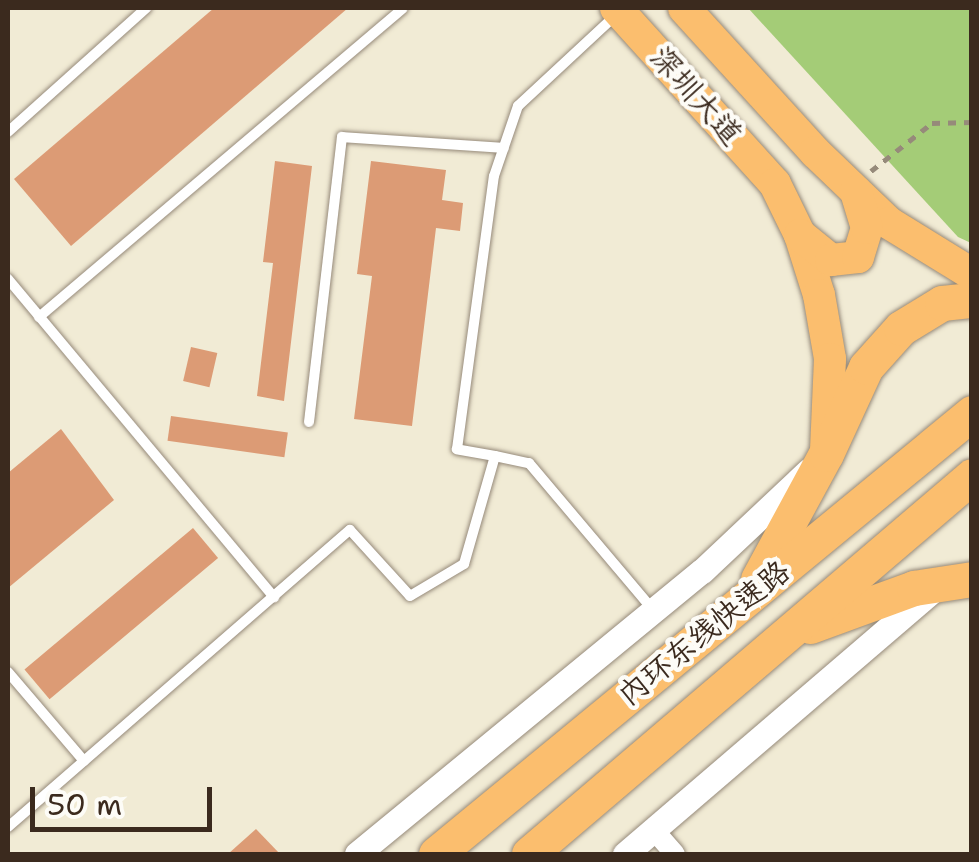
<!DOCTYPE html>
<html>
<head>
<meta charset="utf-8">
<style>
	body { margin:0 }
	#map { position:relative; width:979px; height:862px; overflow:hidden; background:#f1ebd5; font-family:"Shantell Sans","LXGW WenKai TC",sans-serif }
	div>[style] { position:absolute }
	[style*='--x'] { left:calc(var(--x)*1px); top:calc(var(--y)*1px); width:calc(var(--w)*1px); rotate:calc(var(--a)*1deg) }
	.green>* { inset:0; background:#a4cc77 }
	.building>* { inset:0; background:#dc9b75; transform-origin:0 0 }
	.path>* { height:5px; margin-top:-2.5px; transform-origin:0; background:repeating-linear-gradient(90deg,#968a7a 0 8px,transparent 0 16px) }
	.roads { filter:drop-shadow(0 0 2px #968a7a) drop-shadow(0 0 2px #968a7a) }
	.service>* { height:10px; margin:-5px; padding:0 5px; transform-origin:5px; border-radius:5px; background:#fff }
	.minor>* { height:20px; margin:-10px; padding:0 10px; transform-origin:10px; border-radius:10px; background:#fff }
	.tertiary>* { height:25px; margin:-12.5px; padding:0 12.5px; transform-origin:12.5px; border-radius:12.5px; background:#fff }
	.primary>* { height:32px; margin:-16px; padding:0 16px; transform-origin:16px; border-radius:16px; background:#fbbe6e }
	.trunk>* { height:35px; margin:-17.5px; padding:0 17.5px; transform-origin:17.5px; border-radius:17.5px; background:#fbbe6e }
	span { translate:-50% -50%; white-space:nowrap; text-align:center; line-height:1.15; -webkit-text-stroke:9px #fdfcf7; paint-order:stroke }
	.street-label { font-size:30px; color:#3b2a1e }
	.frame { position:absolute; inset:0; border:10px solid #3b2a1e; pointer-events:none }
	.scale { position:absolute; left:30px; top:787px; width:182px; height:45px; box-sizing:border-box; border:5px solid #3b2a1e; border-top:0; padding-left:12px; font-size:30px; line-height:35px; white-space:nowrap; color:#3b2a1e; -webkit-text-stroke:8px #fdfcf7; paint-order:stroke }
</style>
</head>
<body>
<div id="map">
	<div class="green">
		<i style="clip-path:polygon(748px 8px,971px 8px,971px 243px,958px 237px)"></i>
	</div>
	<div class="building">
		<i style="clip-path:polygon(214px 8px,348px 8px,71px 246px,14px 179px)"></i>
		<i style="clip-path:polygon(275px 161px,312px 166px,284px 401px,257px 396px,273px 263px,263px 262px)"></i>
		<i style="clip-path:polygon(371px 161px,446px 170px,442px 200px,463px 203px,460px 231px,436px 228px,412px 426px,354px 419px,372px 276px,357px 274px)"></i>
		<i style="left:191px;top:347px;width:27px;height:35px;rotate:13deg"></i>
		<i style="left:171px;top:416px;width:118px;height:25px;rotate:8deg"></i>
		<i style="clip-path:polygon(61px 429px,114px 500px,8px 588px,8px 473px)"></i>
		<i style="left:193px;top:528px;width:39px;height:220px;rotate:50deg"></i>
		<i style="clip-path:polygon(256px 829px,280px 854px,228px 854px)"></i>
	</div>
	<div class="path">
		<i style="--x:871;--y:171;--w:78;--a:-38.2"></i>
		<i style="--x:932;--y:123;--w:40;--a:-1.4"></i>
	</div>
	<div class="roads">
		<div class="service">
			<i style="--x:8;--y:132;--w:186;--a:-41.9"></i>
			<i style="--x:8;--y:279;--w:415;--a:50.1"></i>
			<i style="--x:39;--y:317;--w:477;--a:-40.3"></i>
			<i style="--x:309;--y:422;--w:287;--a:-83.4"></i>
			<i style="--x:342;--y:137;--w:162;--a:3.9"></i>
			<i style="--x:495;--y:456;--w:35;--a:12"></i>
			<i style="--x:529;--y:463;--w:194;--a:49.8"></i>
			<i style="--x:8;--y:672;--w:117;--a:49.5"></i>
			<i style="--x:8;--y:827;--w:453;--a:-41"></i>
			<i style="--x:350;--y:530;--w:89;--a:47.7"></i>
			<i style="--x:410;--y:596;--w:63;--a:-30.7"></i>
			<i style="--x:464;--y:564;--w:112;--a:-74"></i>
			<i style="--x:495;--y:456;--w:39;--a:-170"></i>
			<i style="--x:457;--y:449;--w:275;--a:-82.3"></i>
			<i style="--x:494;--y:176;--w:74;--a:-71.1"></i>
			<i style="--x:518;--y:106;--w:132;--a:-42.9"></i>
		</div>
		<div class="minor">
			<i style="--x:653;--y:829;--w:33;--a:49"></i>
		</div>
		<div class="tertiary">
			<i style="--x:357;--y:854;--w:446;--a:-39.4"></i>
			<i style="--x:702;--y:571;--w:146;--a:-43.3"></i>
			<i style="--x:625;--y:854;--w:410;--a:-40.6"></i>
		</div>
		<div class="primary">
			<i style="--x:616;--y:8;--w:237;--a:47.9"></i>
			<i style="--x:775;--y:184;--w:57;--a:63.9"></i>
			<i style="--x:800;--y:235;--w:63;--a:72.4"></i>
			<i style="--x:819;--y:295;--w:65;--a:80.2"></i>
			<i style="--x:830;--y:359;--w:90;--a:92.5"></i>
			<i style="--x:684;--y:8;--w:195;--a:47.7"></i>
			<i style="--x:815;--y:152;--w:103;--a:43.8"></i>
			<i style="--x:889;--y:223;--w:97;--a:31.6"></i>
			<i style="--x:800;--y:235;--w:40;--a:39"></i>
			<i style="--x:831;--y:260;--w:27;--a:-6"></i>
			<i style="--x:858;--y:257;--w:30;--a:-73"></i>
			<i style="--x:867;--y:228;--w:38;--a:-107"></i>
		</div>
		<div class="trunk">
			<i style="--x:758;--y:579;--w:142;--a:-61.5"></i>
			<i style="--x:826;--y:454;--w:96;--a:-65.3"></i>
			<i style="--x:866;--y:367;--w:52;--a:-48.1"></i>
			<i style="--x:901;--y:328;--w:48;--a:-31.4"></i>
			<i style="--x:942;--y:303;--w:30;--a:-6"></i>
			<i style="--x:810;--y:626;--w:111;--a:-20.1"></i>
			<i style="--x:914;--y:588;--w:59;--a:-8.8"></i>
			<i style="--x:436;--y:854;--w:694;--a:-39.45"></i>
			<i style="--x:529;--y:854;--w:582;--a:-40.47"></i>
		</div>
	</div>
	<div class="street-label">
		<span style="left:696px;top:96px;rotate:48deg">深圳大道</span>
		<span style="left:704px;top:633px;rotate:-39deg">内环东线快速路</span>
	</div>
	<div class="frame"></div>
	<div class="scale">50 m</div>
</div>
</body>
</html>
